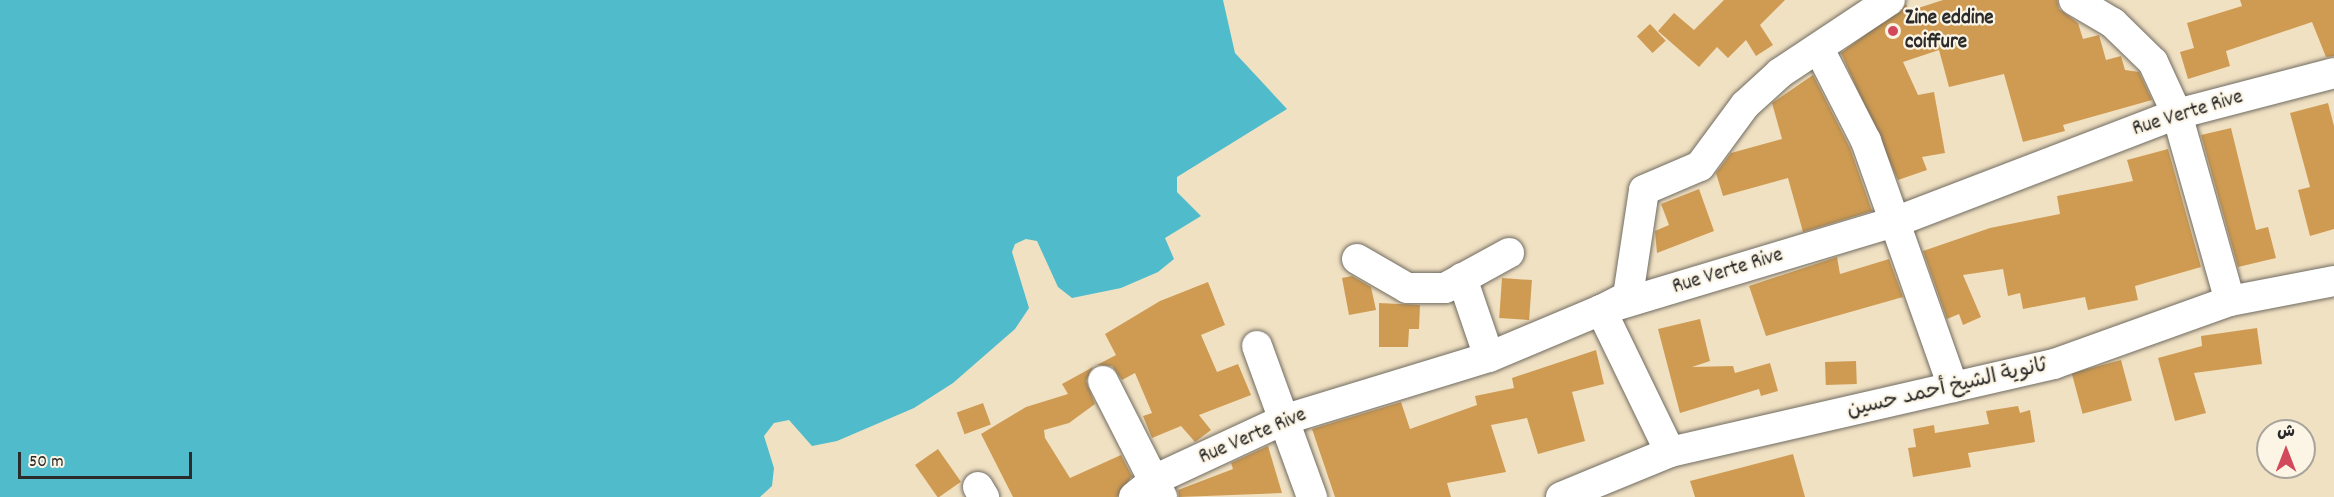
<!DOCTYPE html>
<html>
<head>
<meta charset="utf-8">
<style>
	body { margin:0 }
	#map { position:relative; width:2334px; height:497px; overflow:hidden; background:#f1e1c3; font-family:Dekko,"Playpen Sans Arabic",sans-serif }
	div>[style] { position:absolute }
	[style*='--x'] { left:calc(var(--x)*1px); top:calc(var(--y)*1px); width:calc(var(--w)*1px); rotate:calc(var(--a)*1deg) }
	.water>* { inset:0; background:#50bbcb }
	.building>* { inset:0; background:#cf9b52; transform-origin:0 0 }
	.roads { filter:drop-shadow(0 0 2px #706b60) drop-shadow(0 0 2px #706b60) }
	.minor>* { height:30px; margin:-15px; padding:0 15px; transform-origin:15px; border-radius:15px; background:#fff }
	.dots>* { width:16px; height:16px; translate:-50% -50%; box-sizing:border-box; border:3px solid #fcf5e5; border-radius:50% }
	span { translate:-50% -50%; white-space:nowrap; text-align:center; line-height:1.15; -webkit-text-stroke:4.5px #fcf5e5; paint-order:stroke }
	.poi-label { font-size:21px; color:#2b2b2b; font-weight:700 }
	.left { translate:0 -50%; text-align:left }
	.street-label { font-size:21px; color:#2b2b2b }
	.north { position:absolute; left:2256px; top:419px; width:60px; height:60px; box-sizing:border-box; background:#fcf5e5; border:2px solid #a8a49b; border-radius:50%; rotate:0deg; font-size:16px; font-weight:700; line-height:24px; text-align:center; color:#2b2b2b }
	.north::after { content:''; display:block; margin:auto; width:21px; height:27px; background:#d1495b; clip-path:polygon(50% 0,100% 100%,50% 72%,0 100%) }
	.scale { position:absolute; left:18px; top:452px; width:174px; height:27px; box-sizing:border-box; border:3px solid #2b2b2b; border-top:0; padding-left:8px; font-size:18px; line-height:21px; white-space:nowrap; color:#2b2b2b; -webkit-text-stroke:4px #fcf5e5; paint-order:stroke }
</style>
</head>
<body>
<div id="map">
	<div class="water">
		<i style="clip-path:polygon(0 0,1223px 0,1235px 53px,1287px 109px,1177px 177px,1177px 192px,1201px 216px,1165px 238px,1174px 259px,1158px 272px,1121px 288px,1072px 298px,1058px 287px,1037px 241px,1026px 239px,1015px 244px,1012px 252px,1029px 308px,1015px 329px,953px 383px,914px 408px,837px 441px,812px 446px,789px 420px,774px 423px,764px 436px,774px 468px,772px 486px,760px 497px,0 497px)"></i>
	</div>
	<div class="building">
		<i style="clip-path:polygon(1724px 0,1785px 0,1760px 25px,1773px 45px,1756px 56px,1746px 40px,1728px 58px,1717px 47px,1699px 67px,1658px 31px,1674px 13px,1694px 30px)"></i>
		<i style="clip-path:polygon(1943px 0,2057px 0,2059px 9px,2078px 23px,2083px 39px,2099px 35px,2106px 60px,2121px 56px,2125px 70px,2139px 72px,2152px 100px,2063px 125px,2065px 131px,2023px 142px,2004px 74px,1949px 87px,1939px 50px,1903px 62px,1918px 95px,1934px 92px,1945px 153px,1922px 157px,1927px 170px,1898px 180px,1841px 53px,1906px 4px,1909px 11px)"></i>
		<i style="clip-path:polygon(2240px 0,2334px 0,2334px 56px,2326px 57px,2312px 22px,2226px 51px,2230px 66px,2188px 79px,2180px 52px,2194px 48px,2187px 23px,2242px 6px)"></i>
		<i style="left:1650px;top:24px;width:23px;height:18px;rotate:47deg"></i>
		<i style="clip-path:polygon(1813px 75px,1850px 148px,1872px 211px,1803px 232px,1788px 178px,1723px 196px,1716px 173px,1731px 153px,1782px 139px,1772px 103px)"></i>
		<i style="clip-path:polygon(2328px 103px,2334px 126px,2334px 229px,2310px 236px,2298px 190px,2310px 187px,2290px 113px)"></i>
		<i style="clip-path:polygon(2231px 128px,2256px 230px,2268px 227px,2276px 258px,2238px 267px,2201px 135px)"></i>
		<i style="clip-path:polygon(2168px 149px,2201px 267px,2135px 286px,2138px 300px,2088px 310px,2085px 297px,2023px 309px,2020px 293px,2008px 296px,2003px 269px,1963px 275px,1981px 317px,1963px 325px,1959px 314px,1947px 319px,1923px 251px,1990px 228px,2060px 214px,2057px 196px,2133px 181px,2127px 160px)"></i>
		<i style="clip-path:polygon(1699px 189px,1714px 231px,1657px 253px,1655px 231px,1669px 225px,1661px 204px)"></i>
		<i style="clip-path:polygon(1837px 257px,1840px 274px,1889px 259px,1903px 297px,1766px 336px,1749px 286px)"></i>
		<i style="clip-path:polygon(1352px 276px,1371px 287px,1376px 310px,1349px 315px,1342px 278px)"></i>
		<i style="left:1502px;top:278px;width:30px;height:40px;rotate:4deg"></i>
		<i style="clip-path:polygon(1208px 282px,1225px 325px,1201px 335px,1217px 372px,1238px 364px,1251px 395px,1199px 415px,1211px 430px,1195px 442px,1181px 426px,1152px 438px,1143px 416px,1152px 413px,1135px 373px,1122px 380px,1112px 366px,1097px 365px,1116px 355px,1105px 334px,1160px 301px)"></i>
		<i style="clip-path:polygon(1379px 303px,1420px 305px,1419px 329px,1409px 329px,1408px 347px,1379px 347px)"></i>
		<i style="clip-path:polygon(1700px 319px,1710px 361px,1692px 367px,1733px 366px,1735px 373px,1770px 363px,1778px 391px,1761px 396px,1759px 389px,1680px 413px,1658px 329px)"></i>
		<i style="clip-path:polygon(2257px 328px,2262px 364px,2194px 373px,2206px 413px,2175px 421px,2158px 358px,2202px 346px,2201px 336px)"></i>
		<i style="clip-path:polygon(1596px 350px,1604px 384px,1572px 392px,1585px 441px,1538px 454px,1527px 418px,1491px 425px,1506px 472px,1447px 483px,1451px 497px,1335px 497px,1312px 429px,1401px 402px,1410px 429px,1477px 405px,1475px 396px,1514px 388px,1512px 378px)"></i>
		<i style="left:2121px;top:360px;width:42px;height:51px;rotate:75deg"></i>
		<i style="left:1856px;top:361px;width:23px;height:31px;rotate:88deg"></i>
		<i style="clip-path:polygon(1093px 367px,1086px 381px,1095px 404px,1069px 423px,1044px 430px,1045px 438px,1070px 478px,1121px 455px,1132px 476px,1117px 497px,1013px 497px,981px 434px,1026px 407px,1068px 394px,1062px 384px)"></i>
		<i style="left:983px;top:403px;width:23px;height:28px;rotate:70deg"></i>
		<i style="clip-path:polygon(2018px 406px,2020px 413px,2030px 410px,2035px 442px,1968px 453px,1971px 467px,1913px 477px,1908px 448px,1916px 447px,1913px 429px,1934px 425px,1935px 433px,1989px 424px,1986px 411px)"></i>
		<i style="clip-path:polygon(1268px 446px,1282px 493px,1179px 497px,1178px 490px,1233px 469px,1231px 463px)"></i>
		<i style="left:938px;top:449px;width:40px;height:28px;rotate:55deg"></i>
		<i style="clip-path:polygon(1793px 454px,1805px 497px,1695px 497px,1690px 481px)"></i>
	</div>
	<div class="roads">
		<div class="minor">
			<i style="--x:2074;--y:0;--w:45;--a:30.5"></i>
			<i style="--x:2113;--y:23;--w:56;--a:44.3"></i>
			<i style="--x:2153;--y:62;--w:57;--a:65.2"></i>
			<i style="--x:2177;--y:114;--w:194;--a:74.2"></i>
			<i style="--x:1819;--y:49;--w:103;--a:62.9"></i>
			<i style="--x:1866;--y:141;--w:261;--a:70.5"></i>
			<i style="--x:1357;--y:259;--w:58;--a:30.1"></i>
			<i style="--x:1407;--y:288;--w:38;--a:0"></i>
			<i style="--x:1445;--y:288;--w:73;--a:-28.7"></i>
			<i style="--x:1462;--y:278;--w:83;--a:71.1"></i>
			<i style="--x:1257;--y:346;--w:161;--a:70"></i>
			<i style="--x:1103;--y:381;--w:130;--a:63"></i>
			<i style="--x:1670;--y:452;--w:158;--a:-115.9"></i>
			<i style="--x:1601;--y:310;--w:30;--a:-27"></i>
			<i style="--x:1628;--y:296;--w:107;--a:-81.4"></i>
			<i style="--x:1644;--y:190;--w:61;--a:-23.2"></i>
			<i style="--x:1700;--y:166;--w:76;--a:-53.6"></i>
			<i style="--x:1745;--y:105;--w:47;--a:-42.4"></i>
			<i style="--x:1780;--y:73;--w:132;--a:-33.6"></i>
			<i style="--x:978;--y:487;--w:12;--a:59"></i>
			<i style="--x:1134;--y:497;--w:28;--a:-39"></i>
			<i style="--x:1156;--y:479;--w:140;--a:-24.9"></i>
			<i style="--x:1283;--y:420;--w:215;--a:-17"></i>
			<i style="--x:1489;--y:357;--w:121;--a:-22.8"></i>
			<i style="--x:1601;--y:310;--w:307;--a:-16.7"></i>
			<i style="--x:1895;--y:222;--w:302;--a:-21"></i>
			<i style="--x:2177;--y:114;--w:162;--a:-14.6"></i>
			<i style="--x:1561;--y:497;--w:118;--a:-22.4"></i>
			<i style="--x:1670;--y:452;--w:394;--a:-12.9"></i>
			<i style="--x:2054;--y:364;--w:187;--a:-19.7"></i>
			<i style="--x:2230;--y:301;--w:106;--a:-10.9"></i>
		</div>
	</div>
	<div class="dots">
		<i style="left:1893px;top:31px;background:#d1495b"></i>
	</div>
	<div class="poi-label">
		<span class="left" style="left:1905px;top:31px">Zine eddine<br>coiffure</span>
	</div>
	<div class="street-label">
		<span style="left:2188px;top:114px;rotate:-17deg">Rue Verte Rive</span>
		<span style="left:1728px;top:272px;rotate:-17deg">Rue Verte Rive</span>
		<span style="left:1947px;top:389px;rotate:-13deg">ثانوية الشيخ أحمد حسين</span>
		<span style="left:1253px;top:437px;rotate:-23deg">Rue Verte Rive</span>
	</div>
	<div class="north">ش</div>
	<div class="scale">50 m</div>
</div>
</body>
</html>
